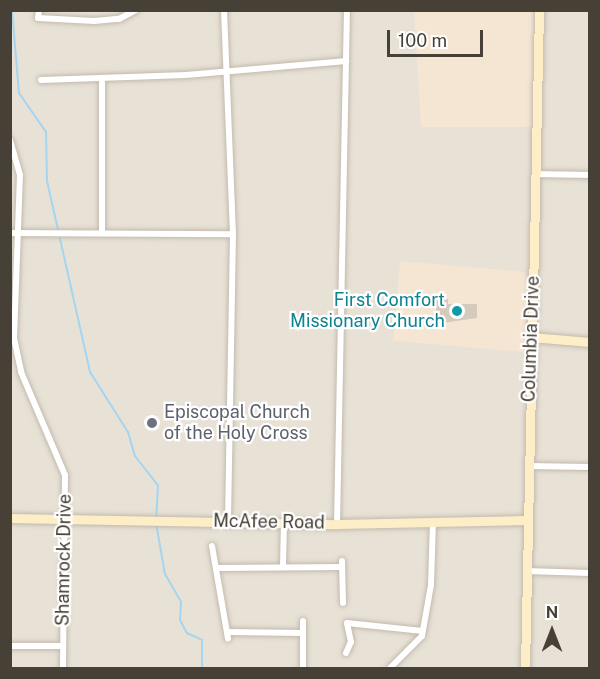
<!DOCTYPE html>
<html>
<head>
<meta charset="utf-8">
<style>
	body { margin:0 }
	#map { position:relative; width:600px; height:679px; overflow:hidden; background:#f4f0e8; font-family:"Public Sans",sans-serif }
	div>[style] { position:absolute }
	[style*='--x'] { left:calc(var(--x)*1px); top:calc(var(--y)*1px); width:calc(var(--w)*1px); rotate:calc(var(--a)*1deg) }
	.residential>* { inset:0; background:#e8e1d6 }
	.commercial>* { inset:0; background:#f5e5d3; transform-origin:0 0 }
	.stream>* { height:2px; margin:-1px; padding:0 1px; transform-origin:1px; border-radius:1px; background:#a5d5f0 }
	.building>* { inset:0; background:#d5cbbd }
	.roads { filter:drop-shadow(0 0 2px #c2baad) drop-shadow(0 0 2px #c2baad) }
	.street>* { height:6px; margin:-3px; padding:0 3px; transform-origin:3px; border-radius:3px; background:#fff }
	.secondary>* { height:9px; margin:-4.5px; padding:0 4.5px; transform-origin:4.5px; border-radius:4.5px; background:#feeec8 }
	.dots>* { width:16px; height:16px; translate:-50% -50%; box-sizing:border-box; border:3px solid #fff; border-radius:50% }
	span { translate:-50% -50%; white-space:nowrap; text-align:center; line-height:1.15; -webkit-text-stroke:4.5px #fff; paint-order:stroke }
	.culture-label { font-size:18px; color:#0d838f }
	.right { translate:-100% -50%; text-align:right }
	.street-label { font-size:18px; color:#474037 }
	.worship-label { font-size:18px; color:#5b616d }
	.left { translate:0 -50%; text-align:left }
	.frame { position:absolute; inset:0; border:12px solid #474037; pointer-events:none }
	.north { position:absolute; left:522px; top:601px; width:60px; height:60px; -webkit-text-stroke:4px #fff; paint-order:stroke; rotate:0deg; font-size:16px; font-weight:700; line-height:24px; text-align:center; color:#474037 }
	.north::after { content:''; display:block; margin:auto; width:21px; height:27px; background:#474037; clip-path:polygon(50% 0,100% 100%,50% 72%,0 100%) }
	.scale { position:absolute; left:387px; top:30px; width:96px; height:27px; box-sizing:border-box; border:3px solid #474037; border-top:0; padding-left:8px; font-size:18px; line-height:21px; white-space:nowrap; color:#474037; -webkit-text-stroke:4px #fff; paint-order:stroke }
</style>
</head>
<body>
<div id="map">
	<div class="residential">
		<i style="clip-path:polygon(10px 11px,414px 11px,422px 127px,540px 11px,589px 11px,589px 668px,11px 668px)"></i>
	</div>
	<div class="commercial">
		<i style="clip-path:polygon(414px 11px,589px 10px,590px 11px,540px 11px,541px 127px,421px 127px)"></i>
		<i style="left:400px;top:261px;width:134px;height:80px;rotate:5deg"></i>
	</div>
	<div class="stream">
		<i style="--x:12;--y:10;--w:83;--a:85.2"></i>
		<i style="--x:19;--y:93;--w:47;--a:55.3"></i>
		<i style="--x:46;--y:132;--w:49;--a:88.8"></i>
		<i style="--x:47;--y:181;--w:196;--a:77.3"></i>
		<i style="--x:90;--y:372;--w:71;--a:57.7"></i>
		<i style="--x:128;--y:432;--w:25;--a:74"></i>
		<i style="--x:135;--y:456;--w:37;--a:52"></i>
		<i style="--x:158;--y:485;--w:33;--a:93"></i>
		<i style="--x:156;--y:523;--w:52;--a:80"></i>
		<i style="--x:165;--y:574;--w:32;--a:60"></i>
		<i style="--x:181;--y:602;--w:18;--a:93"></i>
		<i style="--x:180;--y:620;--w:15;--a:62"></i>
		<i style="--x:187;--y:633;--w:17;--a:25"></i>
		<i style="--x:202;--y:640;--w:28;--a:90"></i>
	</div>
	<div class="building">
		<i style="clip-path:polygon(448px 299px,448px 304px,477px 304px,477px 318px,436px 324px,436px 300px)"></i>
	</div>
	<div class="roads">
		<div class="street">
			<i style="--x:39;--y:10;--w:8;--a:97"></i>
			<i style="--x:38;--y:18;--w:56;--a:3.1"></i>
			<i style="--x:94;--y:21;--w:25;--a:-5"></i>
			<i style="--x:119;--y:19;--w:19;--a:-28"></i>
			<i style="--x:224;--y:10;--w:224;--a:87.7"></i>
			<i style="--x:233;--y:234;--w:287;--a:91"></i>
			<i style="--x:102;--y:79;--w:154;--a:90"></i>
			<i style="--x:41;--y:80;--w:145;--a:-2"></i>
			<i style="--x:186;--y:75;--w:161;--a:-5"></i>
			<i style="--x:10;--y:140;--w:36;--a:74"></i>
			<i style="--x:20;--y:175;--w:163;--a:92.1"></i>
			<i style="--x:14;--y:338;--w:35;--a:78"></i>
			<i style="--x:21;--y:372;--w:112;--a:66.9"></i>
			<i style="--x:65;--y:475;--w:193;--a:90.6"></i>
			<i style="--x:536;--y:174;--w:54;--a:1.1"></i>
			<i style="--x:10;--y:233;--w:223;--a:0.3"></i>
			<i style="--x:528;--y:466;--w:62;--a:0.9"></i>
			<i style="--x:337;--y:524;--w:514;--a:-88.89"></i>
			<i style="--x:212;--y:546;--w:94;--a:80.2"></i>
			<i style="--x:342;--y:561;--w:42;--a:88.6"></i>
			<i style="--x:283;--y:566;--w:44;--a:-88.7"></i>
			<i style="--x:216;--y:568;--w:126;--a:-0.5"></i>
			<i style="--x:526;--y:571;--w:64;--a:1.8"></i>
			<i style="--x:227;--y:632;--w:76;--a:0.8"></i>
			<i style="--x:10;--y:646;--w:53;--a:0"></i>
			<i style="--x:346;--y:653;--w:12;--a:-66"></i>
			<i style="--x:351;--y:642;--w:19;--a:-102"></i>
			<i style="--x:347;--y:623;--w:76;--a:6"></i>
			<i style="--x:303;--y:668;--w:47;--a:-90"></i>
			<i style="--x:390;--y:668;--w:45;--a:-45"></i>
			<i style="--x:422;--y:636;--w:52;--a:-80"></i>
			<i style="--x:431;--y:585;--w:62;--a:-88.2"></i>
		</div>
		<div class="secondary">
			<i style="--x:531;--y:337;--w:59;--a:4.8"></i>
			<i style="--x:10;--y:518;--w:327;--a:1.1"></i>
			<i style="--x:337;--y:524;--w:190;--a:-1.2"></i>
			<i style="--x:525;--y:668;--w:658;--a:-88.78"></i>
		</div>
	</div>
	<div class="dots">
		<i style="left:457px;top:311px;background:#0f9aa8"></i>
		<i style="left:152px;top:423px;background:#6b7280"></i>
	</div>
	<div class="culture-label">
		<span class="right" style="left:445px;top:311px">First Comfort<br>Missionary Church</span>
	</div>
	<div class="street-label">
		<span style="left:531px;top:339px;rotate:-88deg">Columbia Drive</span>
		<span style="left:269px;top:522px;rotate:1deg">McAfee Road</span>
		<span style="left:64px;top:560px;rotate:-89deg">Shamrock Drive</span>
	</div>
	<div class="worship-label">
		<span class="left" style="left:164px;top:423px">Episcopal Church<br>of the Holy Cross</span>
	</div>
	<div class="frame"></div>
	<div class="north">N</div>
	<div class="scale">100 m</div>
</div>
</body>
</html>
